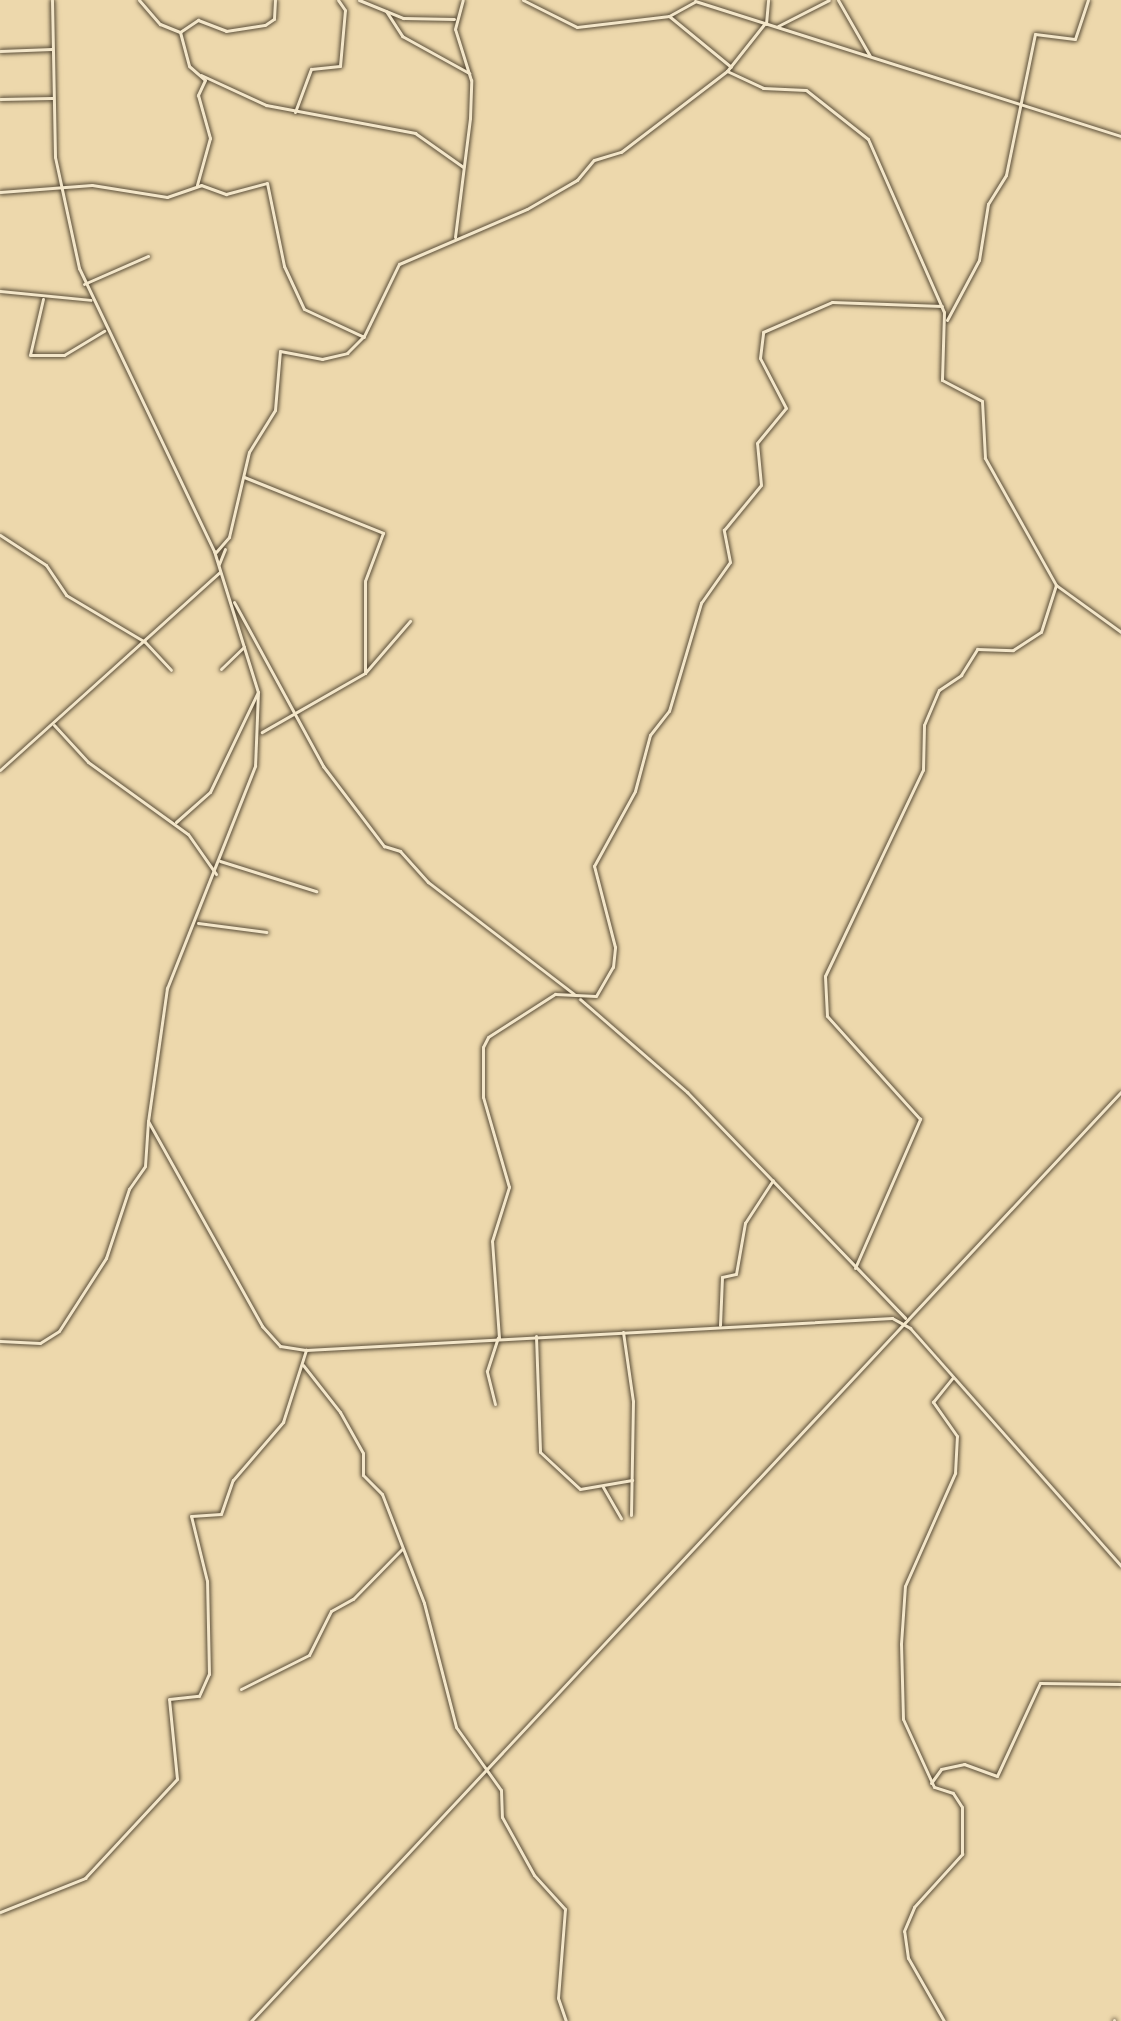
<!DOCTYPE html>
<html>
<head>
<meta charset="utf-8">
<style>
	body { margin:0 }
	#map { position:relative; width:1121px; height:2021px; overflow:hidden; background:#edd8ac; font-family:"IM FELL English",serif }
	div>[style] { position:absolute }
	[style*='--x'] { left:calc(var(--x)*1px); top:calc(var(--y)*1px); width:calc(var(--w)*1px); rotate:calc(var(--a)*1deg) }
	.roads { filter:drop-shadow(0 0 2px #524632) drop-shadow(0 0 2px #524632) }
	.minor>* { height:3px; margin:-1.5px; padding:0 1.5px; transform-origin:1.5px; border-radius:1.5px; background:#f3e6c9 }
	span { translate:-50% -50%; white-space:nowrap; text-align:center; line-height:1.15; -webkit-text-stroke:6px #f3e6c9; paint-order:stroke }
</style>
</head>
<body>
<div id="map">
	<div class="roads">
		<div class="minor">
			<i style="--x:52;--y:0;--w:157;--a:88.9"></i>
			<i style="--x:55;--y:157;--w:114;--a:77.8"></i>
			<i style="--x:79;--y:268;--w:314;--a:64.5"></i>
			<i style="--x:214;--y:551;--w:148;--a:72.7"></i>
			<i style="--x:258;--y:692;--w:74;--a:92.3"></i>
			<i style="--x:255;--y:766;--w:239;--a:111.6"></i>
			<i style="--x:167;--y:988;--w:134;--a:98.1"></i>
			<i style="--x:148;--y:1121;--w:235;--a:60.9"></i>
			<i style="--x:262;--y:1326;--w:27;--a:48"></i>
			<i style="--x:280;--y:1346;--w:26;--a:9"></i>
			<i style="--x:306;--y:1350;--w:587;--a:-3.13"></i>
			<i style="--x:892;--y:1318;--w:21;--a:29"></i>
			<i style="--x:910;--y:1328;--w:318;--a:48.4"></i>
			<i style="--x:139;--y:0;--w:32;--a:49"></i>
			<i style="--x:160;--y:24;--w:22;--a:22"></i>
			<i style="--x:180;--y:32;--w:22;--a:-34"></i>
			<i style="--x:198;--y:20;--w:30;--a:21"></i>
			<i style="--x:226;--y:31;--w:39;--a:-9"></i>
			<i style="--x:265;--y:25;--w:11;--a:-34"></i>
			<i style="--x:274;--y:19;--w:19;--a:-87"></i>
			<i style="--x:359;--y:0;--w:48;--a:22.2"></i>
			<i style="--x:403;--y:18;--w:51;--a:1.1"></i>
			<i style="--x:523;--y:0;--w:60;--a:26.6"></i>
			<i style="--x:577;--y:27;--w:93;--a:-6.8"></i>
			<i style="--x:669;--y:16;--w:29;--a:-29"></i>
			<i style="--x:838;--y:0;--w:64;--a:60.3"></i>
			<i style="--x:695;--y:1;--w:447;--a:17.6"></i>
			<i style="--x:386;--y:11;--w:30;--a:57"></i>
			<i style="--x:402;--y:36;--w:77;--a:28.9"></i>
			<i style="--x:669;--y:16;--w:80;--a:39.4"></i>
			<i style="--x:766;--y:24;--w:24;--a:-85"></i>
			<i style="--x:778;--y:26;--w:57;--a:-27"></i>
			<i style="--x:180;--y:32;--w:35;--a:75"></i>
			<i style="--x:189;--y:66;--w:21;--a:41"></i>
			<i style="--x:205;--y:80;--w:17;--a:115"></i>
			<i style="--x:198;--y:95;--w:45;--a:74.4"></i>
			<i style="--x:210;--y:138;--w:49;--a:105.5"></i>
			<i style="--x:0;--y:51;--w:52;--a:-2.2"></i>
			<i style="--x:727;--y:71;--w:40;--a:25"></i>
			<i style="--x:763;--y:88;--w:43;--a:2.7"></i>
			<i style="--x:806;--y:90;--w:79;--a:38.3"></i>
			<i style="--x:868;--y:139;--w:189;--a:66.3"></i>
			<i style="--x:944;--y:312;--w:68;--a:91.7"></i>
			<i style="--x:942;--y:380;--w:45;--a:27.7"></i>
			<i style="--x:982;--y:401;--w:57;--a:87"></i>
			<i style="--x:985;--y:458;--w:145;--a:60.8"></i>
			<i style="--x:1056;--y:585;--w:80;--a:35.9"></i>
			<i style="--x:201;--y:75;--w:72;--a:24.8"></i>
			<i style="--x:266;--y:105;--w:152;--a:10.6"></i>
			<i style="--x:415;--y:133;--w:59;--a:35.3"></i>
			<i style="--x:0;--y:99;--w:52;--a:-1.1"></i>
			<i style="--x:295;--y:112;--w:46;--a:-69.6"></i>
			<i style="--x:311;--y:69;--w:29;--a:-6"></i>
			<i style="--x:340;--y:66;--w:56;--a:-84.9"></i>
			<i style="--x:345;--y:10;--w:12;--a:-125"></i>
			<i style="--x:0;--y:192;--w:92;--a:-4.4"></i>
			<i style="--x:92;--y:185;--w:76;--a:9.1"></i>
			<i style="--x:167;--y:197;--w:36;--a:-19"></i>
			<i style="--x:201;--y:185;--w:27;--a:20"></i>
			<i style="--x:226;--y:194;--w:42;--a:-15"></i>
			<i style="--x:267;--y:183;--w:85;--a:78.4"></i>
			<i style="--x:284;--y:266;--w:47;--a:65.1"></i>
			<i style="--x:304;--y:309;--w:66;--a:25"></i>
			<i style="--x:455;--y:237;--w:120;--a:-82.8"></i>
			<i style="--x:470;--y:118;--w:38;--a:-88"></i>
			<i style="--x:471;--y:80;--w:53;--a:-107.4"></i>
			<i style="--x:455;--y:29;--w:30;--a:-75"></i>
			<i style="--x:84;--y:284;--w:70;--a:-23.6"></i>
			<i style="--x:0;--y:291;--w:91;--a:5.6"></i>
			<i style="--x:43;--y:299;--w:57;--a:103.1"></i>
			<i style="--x:30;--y:355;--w:34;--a:0"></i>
			<i style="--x:64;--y:355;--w:47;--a:-31"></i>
			<i style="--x:947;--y:320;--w:68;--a:-61.9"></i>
			<i style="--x:979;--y:260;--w:57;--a:-80.9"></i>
			<i style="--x:988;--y:204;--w:34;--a:-58"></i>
			<i style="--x:1006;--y:175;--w:144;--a:-78.4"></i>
			<i style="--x:1035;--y:34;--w:40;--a:7.1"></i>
			<i style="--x:1075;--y:39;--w:41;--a:-71.6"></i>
			<i style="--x:244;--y:477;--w:150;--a:21.9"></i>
			<i style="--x:383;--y:533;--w:51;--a:110.6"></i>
			<i style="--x:365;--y:581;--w:92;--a:90"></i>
			<i style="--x:365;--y:673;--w:119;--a:150.2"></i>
			<i style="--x:0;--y:535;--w:55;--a:33.1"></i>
			<i style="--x:46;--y:565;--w:36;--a:56"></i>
			<i style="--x:66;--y:595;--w:92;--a:30.7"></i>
			<i style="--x:145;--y:642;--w:38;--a:47"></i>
			<i style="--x:216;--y:552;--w:20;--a:-49"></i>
			<i style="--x:229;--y:537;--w:87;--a:-76.8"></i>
			<i style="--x:249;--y:452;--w:49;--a:-58.2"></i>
			<i style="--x:275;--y:410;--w:59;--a:-85.2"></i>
			<i style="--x:280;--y:351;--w:43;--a:10.8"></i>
			<i style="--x:322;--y:359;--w:26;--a:-13"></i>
			<i style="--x:347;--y:353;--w:24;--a:-45"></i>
			<i style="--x:364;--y:336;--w:80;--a:-64.1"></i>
			<i style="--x:399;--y:264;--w:139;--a:-23.3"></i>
			<i style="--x:527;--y:209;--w:58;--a:-30.1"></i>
			<i style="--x:577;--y:180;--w:26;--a:-50"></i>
			<i style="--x:594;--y:160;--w:28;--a:-17"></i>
			<i style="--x:621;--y:152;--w:133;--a:-37.4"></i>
			<i style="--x:727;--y:71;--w:61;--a:-51.6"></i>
			<i style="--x:219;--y:564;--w:16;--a:-68"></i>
			<i style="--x:234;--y:602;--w:187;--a:61.5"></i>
			<i style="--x:323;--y:766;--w:101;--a:52.7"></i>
			<i style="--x:384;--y:846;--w:17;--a:17"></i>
			<i style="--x:400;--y:851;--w:42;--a:47.9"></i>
			<i style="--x:428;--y:882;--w:184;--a:37.5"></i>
			<i style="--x:221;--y:669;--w:32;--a:-44"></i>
			<i style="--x:365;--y:673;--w:69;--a:-49.1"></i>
			<i style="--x:54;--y:725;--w:50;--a:47.4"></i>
			<i style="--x:88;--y:762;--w:123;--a:35.8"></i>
			<i style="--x:188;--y:834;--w:49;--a:55"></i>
			<i style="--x:0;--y:770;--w:296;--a:-42"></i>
			<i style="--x:176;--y:822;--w:45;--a:-41.4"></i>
			<i style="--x:210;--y:792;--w:111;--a:-64.4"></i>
			<i style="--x:220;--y:861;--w:101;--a:17.4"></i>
			<i style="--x:198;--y:923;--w:69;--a:7.5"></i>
			<i style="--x:580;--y:999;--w:142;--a:41"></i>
			<i style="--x:687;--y:1092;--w:314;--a:46"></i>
			<i style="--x:855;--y:1268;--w:163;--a:-66.4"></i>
			<i style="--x:920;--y:1119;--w:139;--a:-132.1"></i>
			<i style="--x:827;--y:1016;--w:40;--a:-92.9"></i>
			<i style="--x:825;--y:976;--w:228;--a:-64.6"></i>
			<i style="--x:923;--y:770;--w:45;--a:-88.7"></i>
			<i style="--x:924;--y:725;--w:38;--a:-67"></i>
			<i style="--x:939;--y:690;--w:27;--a:-34"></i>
			<i style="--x:961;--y:675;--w:31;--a:-58"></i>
			<i style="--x:977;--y:649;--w:36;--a:2"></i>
			<i style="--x:1013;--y:650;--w:33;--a:-33"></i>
			<i style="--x:1041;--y:632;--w:49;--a:-72.3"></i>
			<i style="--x:720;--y:1325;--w:48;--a:-87.6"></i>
			<i style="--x:722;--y:1277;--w:14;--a:-12"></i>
			<i style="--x:736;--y:1274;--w:52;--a:-80"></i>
			<i style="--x:745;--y:1223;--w:51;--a:-56.9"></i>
			<i style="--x:623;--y:1332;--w:70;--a:81.8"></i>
			<i style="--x:633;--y:1401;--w:114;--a:91"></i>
			<i style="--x:536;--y:1336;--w:116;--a:88"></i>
			<i style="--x:540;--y:1452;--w:54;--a:42.8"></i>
			<i style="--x:580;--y:1489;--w:53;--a:-9.8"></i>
			<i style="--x:499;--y:1338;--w:97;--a:-94.1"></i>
			<i style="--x:492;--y:1241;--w:57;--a:-72.5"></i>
			<i style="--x:509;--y:1187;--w:94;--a:-106.1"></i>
			<i style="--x:483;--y:1097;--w:50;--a:-90"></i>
			<i style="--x:483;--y:1047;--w:11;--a:-63"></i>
			<i style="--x:488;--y:1037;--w:80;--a:-32.7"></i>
			<i style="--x:555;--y:994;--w:41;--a:2.8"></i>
			<i style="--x:596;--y:996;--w:34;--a:-60"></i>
			<i style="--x:613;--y:967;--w:20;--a:-84"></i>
			<i style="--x:615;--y:947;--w:84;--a:-104.5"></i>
			<i style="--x:594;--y:866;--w:85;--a:-61.3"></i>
			<i style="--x:635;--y:791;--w:58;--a:-75"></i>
			<i style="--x:650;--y:735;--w:31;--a:-52"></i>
			<i style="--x:669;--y:711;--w:113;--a:-73.5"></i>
			<i style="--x:701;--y:603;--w:50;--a:-54.7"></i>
			<i style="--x:730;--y:562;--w:33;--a:-101"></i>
			<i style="--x:724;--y:530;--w:58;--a:-50.6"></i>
			<i style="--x:761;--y:485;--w:42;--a:-95.4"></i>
			<i style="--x:757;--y:443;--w:45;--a:-50.4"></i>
			<i style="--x:786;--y:408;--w:56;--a:-117.5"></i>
			<i style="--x:760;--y:358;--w:26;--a:-83"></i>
			<i style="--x:763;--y:332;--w:75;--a:-23.5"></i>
			<i style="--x:832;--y:302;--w:110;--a:2.1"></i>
			<i style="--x:0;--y:1341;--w:40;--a:2.9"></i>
			<i style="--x:40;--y:1343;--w:22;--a:-32"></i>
			<i style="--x:59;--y:1331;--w:87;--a:-57.2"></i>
			<i style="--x:106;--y:1258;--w:73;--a:-71.6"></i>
			<i style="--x:129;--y:1189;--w:28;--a:-55"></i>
			<i style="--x:145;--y:1166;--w:45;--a:-86.2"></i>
			<i style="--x:303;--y:1365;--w:60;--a:51.8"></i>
			<i style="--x:340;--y:1412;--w:47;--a:60.7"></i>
			<i style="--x:363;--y:1453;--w:22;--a:90"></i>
			<i style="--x:363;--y:1475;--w:27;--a:45"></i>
			<i style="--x:382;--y:1494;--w:117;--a:68.9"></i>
			<i style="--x:424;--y:1603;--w:128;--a:75.5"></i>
			<i style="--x:456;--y:1727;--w:77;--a:54.5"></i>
			<i style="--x:501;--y:1790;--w:27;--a:88"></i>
			<i style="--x:502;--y:1817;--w:66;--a:61.1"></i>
			<i style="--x:534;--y:1875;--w:46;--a:47.6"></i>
			<i style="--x:565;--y:1909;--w:89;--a:94.5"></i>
			<i style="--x:558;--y:1998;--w:24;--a:71"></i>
			<i style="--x:495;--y:1404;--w:34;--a:-104"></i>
			<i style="--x:487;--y:1371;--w:35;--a:-72"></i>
			<i style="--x:603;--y:1487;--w:36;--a:60"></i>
			<i style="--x:241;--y:1689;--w:76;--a:-26.6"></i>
			<i style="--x:309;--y:1655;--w:49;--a:-63.4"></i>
			<i style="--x:331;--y:1611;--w:25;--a:-29"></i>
			<i style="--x:353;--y:1599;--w:70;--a:-45.6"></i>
			<i style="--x:931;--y:1783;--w:17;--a:-54"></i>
			<i style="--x:941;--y:1769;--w:24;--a:-12"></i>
			<i style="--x:964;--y:1764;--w:35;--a:20"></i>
			<i style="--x:997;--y:1776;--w:102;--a:-65.2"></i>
			<i style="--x:1040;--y:1683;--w:81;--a:0.7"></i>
			<i style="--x:0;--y:1912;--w:92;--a:-21.8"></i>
			<i style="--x:85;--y:1878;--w:135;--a:-47.1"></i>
			<i style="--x:177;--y:1779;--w:80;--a:-95.7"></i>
			<i style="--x:169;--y:1699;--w:30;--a:-6"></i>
			<i style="--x:199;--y:1696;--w:24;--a:-66"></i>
			<i style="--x:209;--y:1674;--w:93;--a:-91.2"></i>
			<i style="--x:207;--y:1581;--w:67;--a:-103.8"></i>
			<i style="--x:191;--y:1516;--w:30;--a:-4"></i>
			<i style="--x:221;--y:1514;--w:36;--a:-71"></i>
			<i style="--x:233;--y:1480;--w:77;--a:-49.2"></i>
			<i style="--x:283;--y:1422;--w:76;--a:-72.3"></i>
			<i style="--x:1114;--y:2020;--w:1;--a:90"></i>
			<i style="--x:251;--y:2021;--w:1273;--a:-46.88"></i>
			<i style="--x:944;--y:2021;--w:73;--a:-119.7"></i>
			<i style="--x:908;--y:1958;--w:27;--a:-98"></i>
			<i style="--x:904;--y:1931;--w:26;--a:-67"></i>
			<i style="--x:914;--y:1907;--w:72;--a:-47.8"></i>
			<i style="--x:962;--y:1854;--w:47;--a:-90"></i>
			<i style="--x:962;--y:1807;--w:17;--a:-123"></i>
			<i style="--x:953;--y:1793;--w:20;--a:-162"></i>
			<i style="--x:934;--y:1787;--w:75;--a:-114.5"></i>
			<i style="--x:903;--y:1719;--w:75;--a:-91.5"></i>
			<i style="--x:901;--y:1644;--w:58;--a:-86.1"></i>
			<i style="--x:905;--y:1586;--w:124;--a:-66.1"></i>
			<i style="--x:955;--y:1473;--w:37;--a:-87"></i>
			<i style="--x:957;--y:1436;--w:42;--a:-125.2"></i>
			<i style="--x:933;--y:1402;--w:32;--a:-51"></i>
		</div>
	</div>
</div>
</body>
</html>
